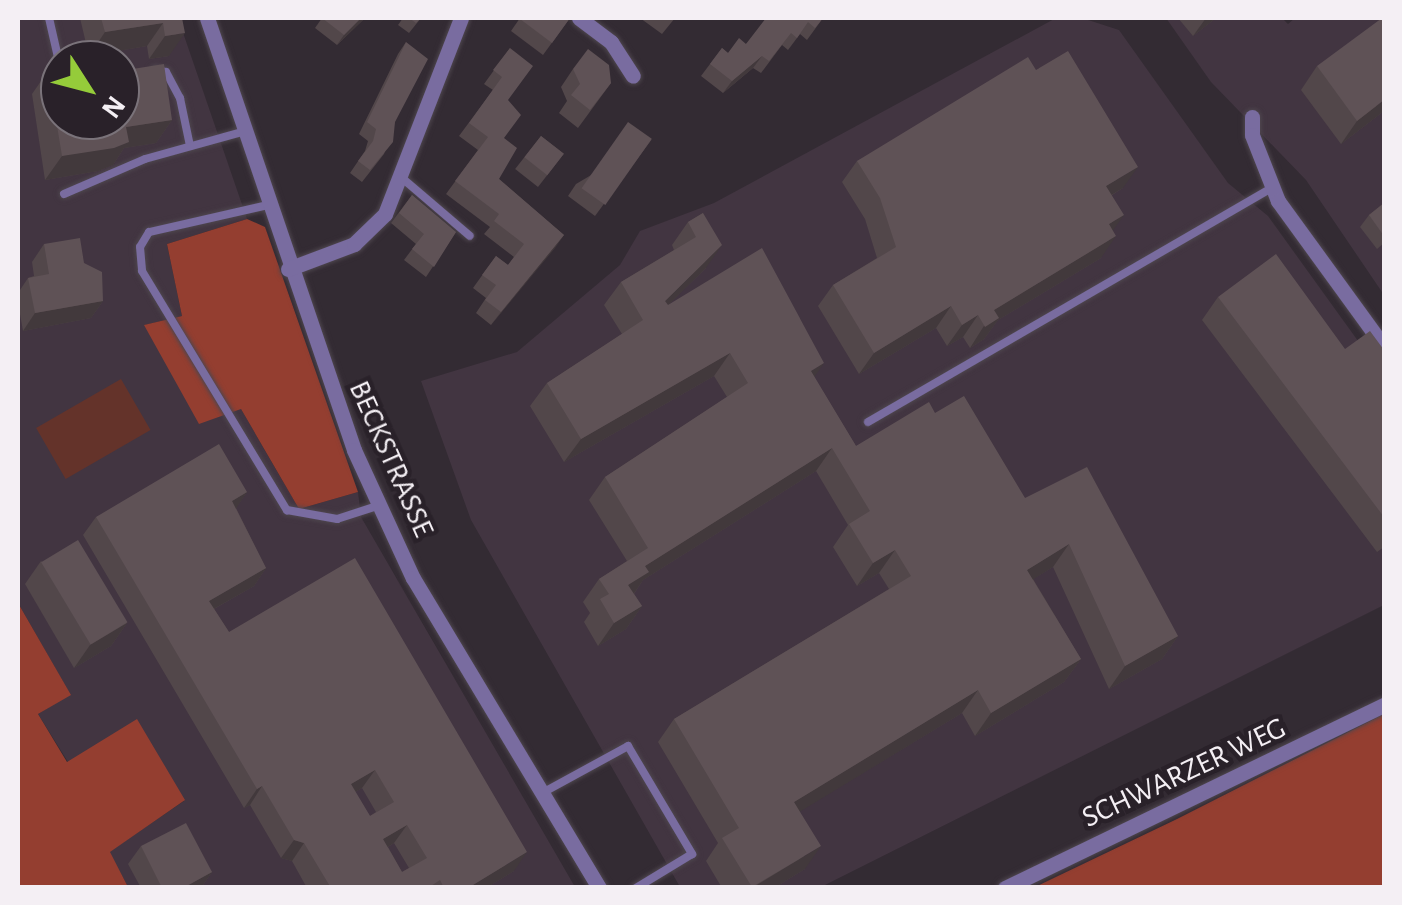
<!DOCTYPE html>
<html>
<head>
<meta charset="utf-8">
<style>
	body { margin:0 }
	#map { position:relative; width:1402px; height:905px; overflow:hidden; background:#332b33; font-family:"Alegreya Sans",sans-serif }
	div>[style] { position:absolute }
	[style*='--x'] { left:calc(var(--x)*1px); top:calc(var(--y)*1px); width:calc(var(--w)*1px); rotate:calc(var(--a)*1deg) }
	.built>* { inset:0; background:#423541 }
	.green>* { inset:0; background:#64332a; transform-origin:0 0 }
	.forest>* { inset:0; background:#943e30 }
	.roads { filter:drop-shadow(0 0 2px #4e464e) drop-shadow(0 0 2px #4e464e) }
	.lane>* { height:8px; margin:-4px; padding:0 4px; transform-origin:4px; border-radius:4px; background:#796ca0 }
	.street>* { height:15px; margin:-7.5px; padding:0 7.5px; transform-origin:7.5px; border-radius:7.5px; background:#796ca0 }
	.wall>* { inset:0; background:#52474a; transform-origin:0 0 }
	.shaded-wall>* { inset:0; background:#42393c }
	.building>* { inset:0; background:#5f5256; transform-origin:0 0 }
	span { translate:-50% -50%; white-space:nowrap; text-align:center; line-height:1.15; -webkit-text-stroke:9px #292129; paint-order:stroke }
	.street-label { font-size:30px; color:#f4eff4 }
	.frame { position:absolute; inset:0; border:20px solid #f4eff4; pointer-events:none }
	.north { position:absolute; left:40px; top:40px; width:100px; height:100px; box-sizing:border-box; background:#292129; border:2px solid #7a737a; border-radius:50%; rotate:126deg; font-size:28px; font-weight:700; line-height:40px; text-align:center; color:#f4eff4 }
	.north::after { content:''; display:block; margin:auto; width:35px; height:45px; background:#95cc3a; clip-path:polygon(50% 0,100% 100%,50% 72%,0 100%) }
</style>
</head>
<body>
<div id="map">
	<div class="built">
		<i style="clip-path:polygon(evenodd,18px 18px,178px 18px,247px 219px,167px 244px,182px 316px,145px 325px,241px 409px,299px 509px,358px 492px,361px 517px,575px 887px,128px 887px,109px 852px,184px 801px,68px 762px,38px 714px,70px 694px,18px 603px,18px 18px,60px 60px,120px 60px,120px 120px,60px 120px,60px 60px)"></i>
		<i style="clip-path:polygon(1056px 18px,1082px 18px,1119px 30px,1228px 183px,1268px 216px,1384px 377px,1384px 605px,821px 887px,680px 887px,471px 520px,421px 381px,517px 352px,620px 265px,640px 231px,714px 203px)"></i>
		<i style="clip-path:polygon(1166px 18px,1282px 18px,1288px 24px,1295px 18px,1384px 18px,1384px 295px,1306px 180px,1211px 82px)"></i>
	</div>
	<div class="green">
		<i style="left:121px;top:379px;width:59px;height:98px;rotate:60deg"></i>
	</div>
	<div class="forest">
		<i style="clip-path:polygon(247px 219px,265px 227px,358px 492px,299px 509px,241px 409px,199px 424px,144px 325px,182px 316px,167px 244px)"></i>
		<i style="clip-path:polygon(18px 603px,71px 695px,38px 714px,67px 762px,137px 719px,185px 800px,110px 852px,128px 887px,18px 887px)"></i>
		<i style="clip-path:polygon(1384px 714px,1384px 887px,1035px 887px,1177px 819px)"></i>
	</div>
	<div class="roads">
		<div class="lane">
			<i style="--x:49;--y:18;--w:49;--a:77.1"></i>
			<i style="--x:155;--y:70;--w:11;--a:10"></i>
			<i style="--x:166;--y:72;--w:30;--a:62"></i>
			<i style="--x:180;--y:98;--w:49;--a:78.2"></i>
			<i style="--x:402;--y:178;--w:89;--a:40.5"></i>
			<i style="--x:64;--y:194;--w:88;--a:-23.4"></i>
			<i style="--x:145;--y:159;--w:104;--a:-15.6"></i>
			<i style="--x:268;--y:205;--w:122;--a:167.2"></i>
			<i style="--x:149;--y:232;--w:17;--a:121"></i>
			<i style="--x:140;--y:247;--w:24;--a:85"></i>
			<i style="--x:142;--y:271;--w:280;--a:58.8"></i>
			<i style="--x:287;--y:510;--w:51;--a:10.2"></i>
			<i style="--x:337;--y:519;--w:45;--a:-18"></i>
			<i style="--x:868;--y:422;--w:468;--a:-30.1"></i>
			<i style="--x:544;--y:792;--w:96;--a:-28.7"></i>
			<i style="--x:628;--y:746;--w:126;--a:59.3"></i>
			<i style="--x:692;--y:854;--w:66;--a:148.7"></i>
		</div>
		<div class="street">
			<i style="--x:207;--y:18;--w:456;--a:71.2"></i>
			<i style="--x:354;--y:450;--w:141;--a:65.3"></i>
			<i style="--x:413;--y:578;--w:362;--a:59"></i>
			<i style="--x:579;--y:18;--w:40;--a:37"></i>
			<i style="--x:611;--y:42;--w:40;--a:57.1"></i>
			<i style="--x:1252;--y:117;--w:18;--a:90"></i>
			<i style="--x:1252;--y:135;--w:71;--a:68.5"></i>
			<i style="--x:1278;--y:201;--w:180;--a:54"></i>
			<i style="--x:288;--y:269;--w:71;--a:-20.7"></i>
			<i style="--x:354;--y:244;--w:43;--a:-44.1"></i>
			<i style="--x:385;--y:214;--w:210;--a:-68.8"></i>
			<i style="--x:1005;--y:888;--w:421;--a:-25.8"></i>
		</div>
	</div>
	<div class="wall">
		<i style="clip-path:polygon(80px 18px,182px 18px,169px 56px,149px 59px,147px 46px,89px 56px)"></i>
		<i style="clip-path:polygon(322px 18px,365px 18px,337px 45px,315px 28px)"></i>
		<i style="clip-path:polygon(403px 18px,421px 18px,409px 33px,398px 25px)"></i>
		<i style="clip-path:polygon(520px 18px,570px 18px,543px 55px,511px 31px)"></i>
		<i style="clip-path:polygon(640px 18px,675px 18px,662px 34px)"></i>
		<i style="clip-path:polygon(823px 18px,807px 40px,800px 34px,788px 50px,782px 45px,761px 73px,753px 68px,723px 93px,701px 76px,722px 48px,728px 53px,746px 44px,774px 20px)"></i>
		<i style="clip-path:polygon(1178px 18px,1216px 18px,1193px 36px)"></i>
		<i style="clip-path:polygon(406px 42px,395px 122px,384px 154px,362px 182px,350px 173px,365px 151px,368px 141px,359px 134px,398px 54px)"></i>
		<i style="clip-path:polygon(510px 48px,508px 101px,499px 179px,564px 235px,491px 325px,476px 313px,486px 298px,473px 288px,496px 256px,508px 265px,514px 257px,484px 234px,490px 227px,446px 194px,478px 150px,459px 136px,493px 90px,484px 84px)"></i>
		<i style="clip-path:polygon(1317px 66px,1384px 111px,1341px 144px,1301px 90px)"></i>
		<i style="clip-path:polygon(573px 69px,611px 83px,578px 128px,559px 113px,567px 101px,561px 87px)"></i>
		<i style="clip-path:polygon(1036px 70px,1123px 188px,1112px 195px,1113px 231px,1101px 258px,998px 320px,984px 339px,970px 348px,963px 337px,947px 346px,936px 328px,859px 374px,818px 306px,833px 285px,877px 258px,865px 219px,842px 182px,857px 161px)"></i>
		<i style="clip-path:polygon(48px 71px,172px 120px,156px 143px,124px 148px,113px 165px,98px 171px,45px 180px,32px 94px)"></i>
		<i style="left:541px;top:136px;width:29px;height:42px;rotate:38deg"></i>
		<i style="clip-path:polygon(652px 139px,595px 216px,568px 196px,576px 184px)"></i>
		<i style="clip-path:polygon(412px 195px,456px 232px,426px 277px,404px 260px,416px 244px,391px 223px)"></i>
		<i style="clip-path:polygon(1384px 203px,1384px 243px,1377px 249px,1360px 227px,1369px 215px)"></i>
		<i style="clip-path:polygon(703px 213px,706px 268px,668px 305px,814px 377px,856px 446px,935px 413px,1025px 498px,1178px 636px,1162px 659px,1109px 689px,1053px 567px,1033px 579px,1081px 659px,1064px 682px,975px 736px,962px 713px,800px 811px,805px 869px,774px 888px,722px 888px,706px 861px,718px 843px,658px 742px,674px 719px,889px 589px,879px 573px,857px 586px,833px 547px,848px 525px,816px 471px,643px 580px,634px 594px,642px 606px,626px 629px,598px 646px,584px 622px,590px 613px,583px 602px,599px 579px,627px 561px,589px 500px,605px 477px,727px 397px,714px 376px,564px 462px,530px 406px,547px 383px,622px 334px,604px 305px,621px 282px,674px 250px,672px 245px,688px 222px)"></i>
		<i style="clip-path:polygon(44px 244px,84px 263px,103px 301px,91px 318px,23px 331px,18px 303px,18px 293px,28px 278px,34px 276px,32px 262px)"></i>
		<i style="clip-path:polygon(1218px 297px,1345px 349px,1384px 350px,1384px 547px,1377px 552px,1202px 320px)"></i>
		<i style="clip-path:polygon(evenodd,247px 492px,236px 508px,266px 568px,254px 586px,214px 609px,229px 632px,514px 871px,486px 888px,307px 888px,292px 861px,281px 858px,250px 805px,244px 808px,83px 535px,96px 517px,247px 492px,362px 788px,376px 812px,370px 816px,355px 792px,362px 788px,247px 492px,394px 843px,409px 868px,402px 872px,388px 847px,394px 843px)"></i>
		<i style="clip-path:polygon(41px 561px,127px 623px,111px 646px,74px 668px,25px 584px)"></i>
		<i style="clip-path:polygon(141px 846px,212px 872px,201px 888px,141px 888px,128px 864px)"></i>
	</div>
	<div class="shaded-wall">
		<i style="clip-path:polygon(361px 18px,365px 18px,337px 45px,344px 35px)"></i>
		<i style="clip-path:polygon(1206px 18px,1216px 18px,1193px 36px)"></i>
		<i style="clip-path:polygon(163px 23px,147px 46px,89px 56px,105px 32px)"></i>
		<i style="clip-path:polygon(185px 33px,169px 56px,149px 59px,165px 36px)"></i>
		<i style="clip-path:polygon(762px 56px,753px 68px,723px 93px,732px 81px)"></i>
		<i style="clip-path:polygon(1384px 100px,1384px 111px,1341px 144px,1357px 121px)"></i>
		<i style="clip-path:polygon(172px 120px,156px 143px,124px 148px,113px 165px,98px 171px,45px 180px,62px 156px,126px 127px)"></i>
		<i style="clip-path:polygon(1138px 167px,1123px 188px,1091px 207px,1106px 186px)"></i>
		<i style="clip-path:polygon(1124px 215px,1109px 236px,1109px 224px)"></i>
		<i style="clip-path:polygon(564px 235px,555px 248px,491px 325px,501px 312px)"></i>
		<i style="clip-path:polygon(1116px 236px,1101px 258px,998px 320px,984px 339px,970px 348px,994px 310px)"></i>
		<i style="clip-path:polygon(722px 245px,706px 268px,649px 324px,665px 301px)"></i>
		<i style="clip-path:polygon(103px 301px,91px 318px,23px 331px,35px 313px)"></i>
		<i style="clip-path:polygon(951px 306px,936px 328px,859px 374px,874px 353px)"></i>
		<i style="clip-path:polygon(978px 315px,963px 337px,947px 346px,962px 325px)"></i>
		<i style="clip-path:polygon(730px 353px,714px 376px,564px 462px,581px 439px)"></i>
		<i style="clip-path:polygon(824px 363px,808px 386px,811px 371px)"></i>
		<i style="clip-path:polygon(832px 448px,816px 471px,643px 580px,633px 595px,628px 585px,645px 566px)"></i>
		<i style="clip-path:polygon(247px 492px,235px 510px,232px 501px)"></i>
		<i style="clip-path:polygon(1069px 544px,1053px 567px,1011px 593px,1027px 570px)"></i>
		<i style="clip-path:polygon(895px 550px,879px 573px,857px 586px,873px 563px)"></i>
		<i style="clip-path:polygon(266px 568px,254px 586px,196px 619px,209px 601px)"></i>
		<i style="clip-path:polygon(642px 606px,626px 629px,598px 646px,614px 623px)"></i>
		<i style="clip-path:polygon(127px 623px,111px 646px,74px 668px,90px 645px)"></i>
		<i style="clip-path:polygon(1178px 636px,1162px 659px,1109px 689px,1125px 666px)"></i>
		<i style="clip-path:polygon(1081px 659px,1064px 682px,975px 736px,991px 713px)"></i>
		<i style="clip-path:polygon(978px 690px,962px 713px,778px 825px,794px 802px)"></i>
		<i style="clip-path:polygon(375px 770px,362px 788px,338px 802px,351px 784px)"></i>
		<i style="clip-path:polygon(262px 786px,250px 805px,244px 808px,257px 789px)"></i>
		<i style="clip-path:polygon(407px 825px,394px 843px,370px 858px,383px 839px)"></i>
		<i style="clip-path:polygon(294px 840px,304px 843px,292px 861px,281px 858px)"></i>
		<i style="clip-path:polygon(821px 846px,805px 869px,774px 888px,752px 888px)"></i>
		<i style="clip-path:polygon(527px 852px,514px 871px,486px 888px,468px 888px)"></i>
		<i style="clip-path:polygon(212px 872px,201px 888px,183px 888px)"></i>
	</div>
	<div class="building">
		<i style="clip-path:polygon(101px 18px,182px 18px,185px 33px,165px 36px,163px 23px,105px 32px)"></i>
		<i style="clip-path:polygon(322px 18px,361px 18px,344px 35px)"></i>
		<i style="clip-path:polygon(409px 18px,421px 18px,416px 23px)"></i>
		<i style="clip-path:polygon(520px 18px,570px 18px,552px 43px,520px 19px)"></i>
		<i style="clip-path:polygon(766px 18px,770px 18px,774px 20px,776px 18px,823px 18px,815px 28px,808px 22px,797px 38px,791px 33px,769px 61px,762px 56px,732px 81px,710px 64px,722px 48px,728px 53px,739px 38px,746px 44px)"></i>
		<i style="clip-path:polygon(1382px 18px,1384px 18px,1384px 100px,1357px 121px,1317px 66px)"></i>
		<i style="clip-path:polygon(406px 42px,428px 59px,395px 122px,393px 142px,370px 170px,358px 161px,373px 141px,376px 129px,367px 122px)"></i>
		<i style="clip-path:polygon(510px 48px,533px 66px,508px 100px,521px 115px,504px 138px,517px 148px,499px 179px,564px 235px,501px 312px,485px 300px,496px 285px,482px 275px,496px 256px,508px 265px,524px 244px,494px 221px,499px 214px,455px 181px,488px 137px,469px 123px,502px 77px,493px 70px)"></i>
		<i style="clip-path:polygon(588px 49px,609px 65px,611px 83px,590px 110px,571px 95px,580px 84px,573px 69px)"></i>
		<i style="clip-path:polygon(1068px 51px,1138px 167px,1106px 186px,1124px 215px,1109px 224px,1116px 236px,994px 310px,999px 318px,985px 327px,978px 315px,962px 325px,951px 306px,874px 353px,833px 285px,896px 247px,880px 198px,857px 161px,1028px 57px,1036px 70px)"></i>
		<i style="clip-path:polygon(164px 64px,172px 120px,126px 127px,129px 142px,114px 148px,62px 156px,48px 71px,60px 69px,60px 120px,120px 120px,120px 71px)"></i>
		<i style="left:628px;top:122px;width:29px;height:81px;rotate:35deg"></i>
		<i style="left:541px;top:136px;width:29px;height:27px;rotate:38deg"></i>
		<i style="clip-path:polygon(412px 195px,456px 232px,434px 267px,412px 249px,424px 234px,399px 213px)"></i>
		<i style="clip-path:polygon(1384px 203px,1384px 236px,1369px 215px)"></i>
		<i style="clip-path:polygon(703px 213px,722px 245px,665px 301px,668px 305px,762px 248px,824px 363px,811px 371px,856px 446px,929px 402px,935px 413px,964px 396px,1025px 498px,1087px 467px,1178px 636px,1125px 666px,1069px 544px,1027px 570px,1081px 659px,991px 713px,978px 690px,794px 802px,821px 846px,752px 887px,722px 838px,739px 828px,674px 719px,911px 576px,895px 550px,873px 563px,849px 524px,870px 511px,832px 448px,645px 566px,649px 572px,628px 585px,642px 606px,614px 623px,600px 599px,609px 594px,599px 579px,648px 548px,605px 477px,748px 383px,730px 353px,581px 439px,547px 383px,643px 320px,621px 282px,696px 237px,688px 222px)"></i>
		<i style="clip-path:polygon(80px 238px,84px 263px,102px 272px,103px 301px,35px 313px,28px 278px,49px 274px,44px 244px)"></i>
		<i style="clip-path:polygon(1276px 254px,1345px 349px,1370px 331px,1384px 350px,1384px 517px,1218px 297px)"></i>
		<i style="clip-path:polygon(evenodd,219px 444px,247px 492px,232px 501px,266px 568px,209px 601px,229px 632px,355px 558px,527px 852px,468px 888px,444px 888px,440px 880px,428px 888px,331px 888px,304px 843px,294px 840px,262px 786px,257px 789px,96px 517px,219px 444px,375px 770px,394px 802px,370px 816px,351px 784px,375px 770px,219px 444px,407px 825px,427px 858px,402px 872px,383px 839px,407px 825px)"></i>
		<i style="left:78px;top:540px;width:96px;height:43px;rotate:59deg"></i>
		<i style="clip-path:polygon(186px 823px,212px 872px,183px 888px,162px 888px,141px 846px)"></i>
	</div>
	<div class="street-label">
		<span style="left:391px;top:459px;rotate:66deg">BECKSTRASSE</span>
		<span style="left:1184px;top:773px;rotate:-25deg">SCHWARZER WEG</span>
	</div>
	<div class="frame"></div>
	<div class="north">N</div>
</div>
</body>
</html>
